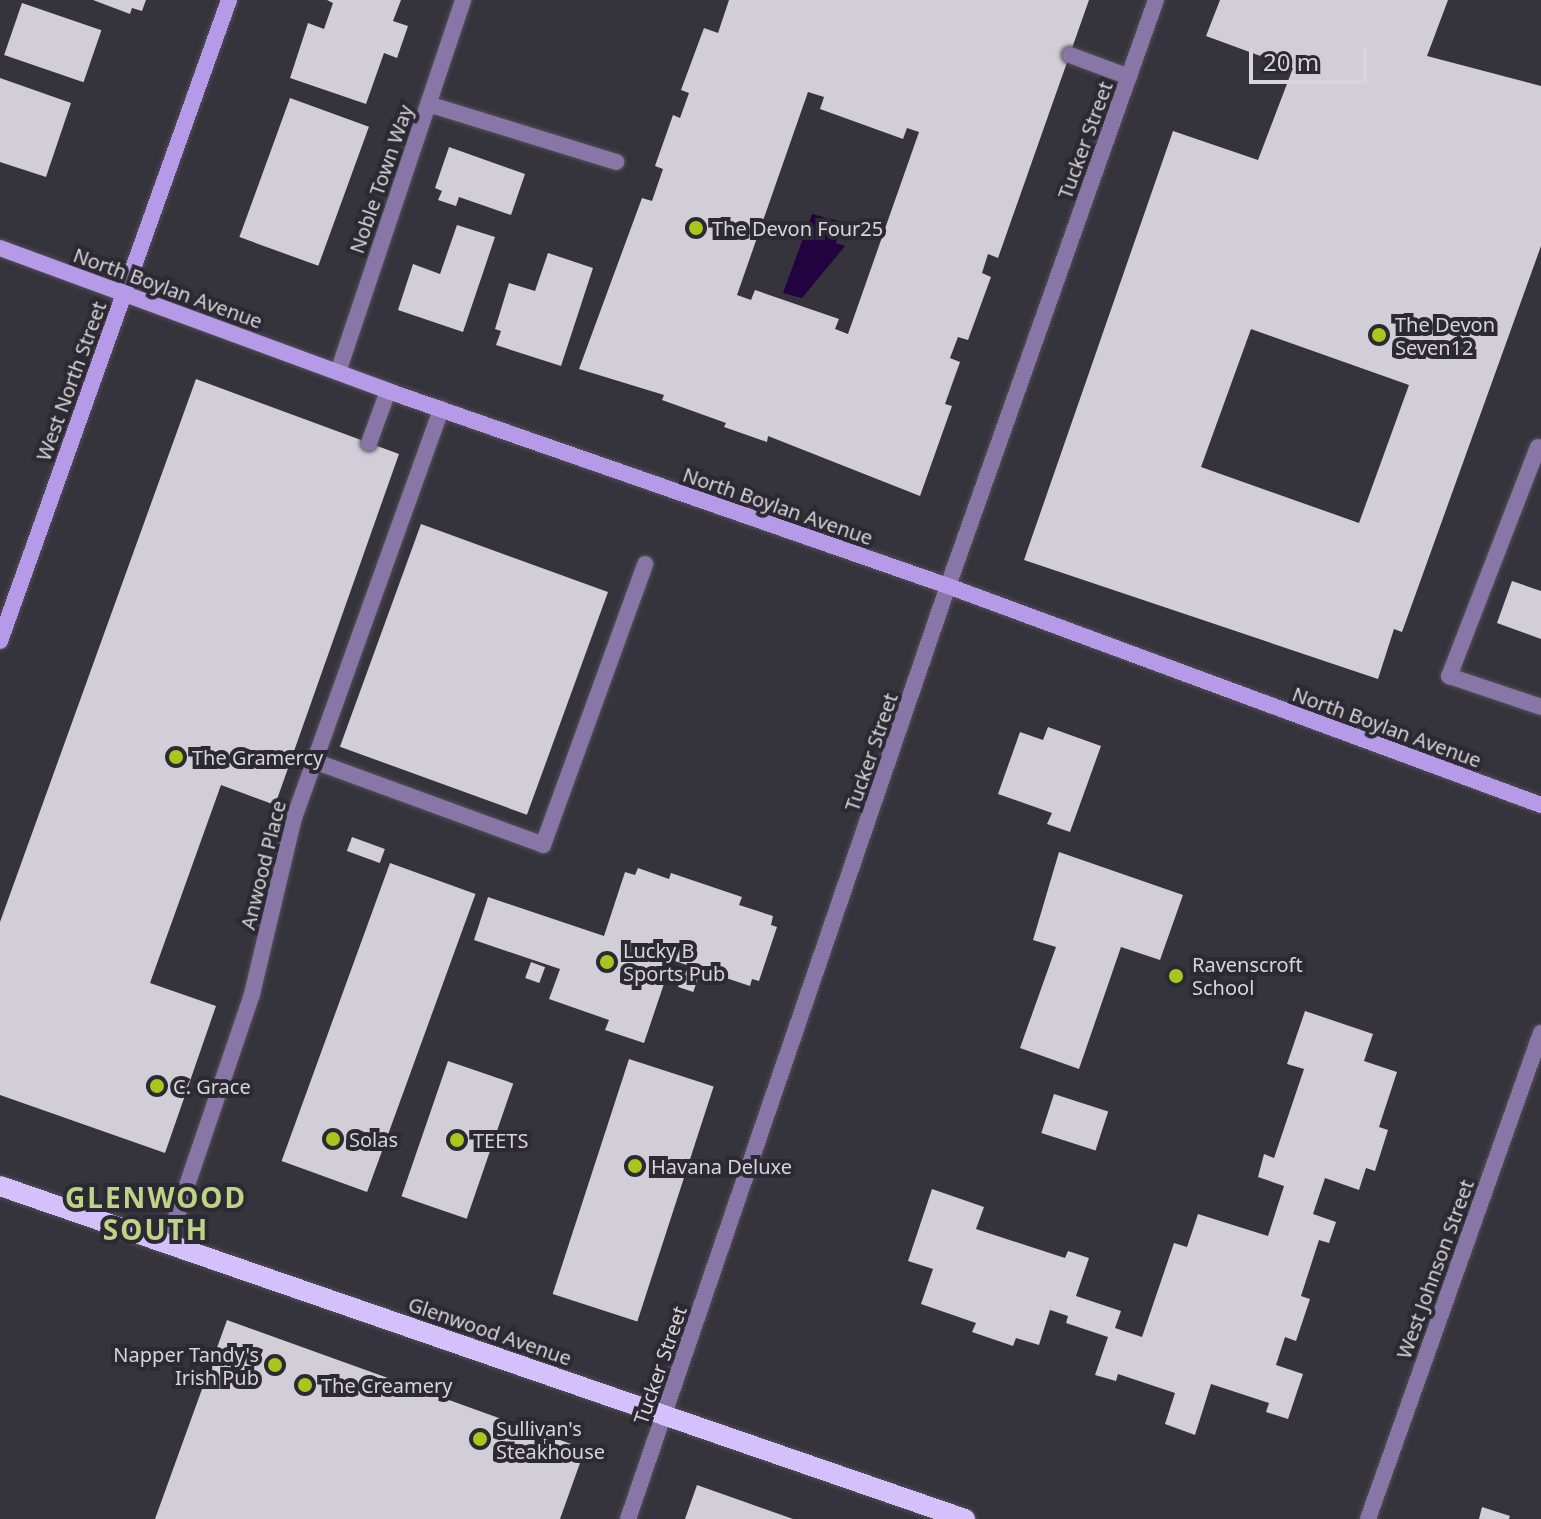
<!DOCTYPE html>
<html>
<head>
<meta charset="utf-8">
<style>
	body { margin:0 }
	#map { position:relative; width:1541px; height:1519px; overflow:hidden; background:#35333b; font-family:"Noto Sans",sans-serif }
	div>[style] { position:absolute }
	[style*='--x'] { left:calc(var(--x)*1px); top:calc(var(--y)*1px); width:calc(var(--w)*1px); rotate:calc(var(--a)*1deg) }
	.water>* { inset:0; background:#22033f }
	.building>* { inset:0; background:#d1ced8; transform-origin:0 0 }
	.roads { filter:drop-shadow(0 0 2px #525058) drop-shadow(0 0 2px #525058) }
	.lane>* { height:16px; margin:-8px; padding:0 8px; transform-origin:8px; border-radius:8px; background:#8776a6 }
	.street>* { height:16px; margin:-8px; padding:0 8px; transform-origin:8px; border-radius:8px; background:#8776a6 }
	.secondary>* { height:16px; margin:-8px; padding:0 8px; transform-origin:8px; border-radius:8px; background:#b69ae7 }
	.primary>* { height:20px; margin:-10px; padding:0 10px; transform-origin:10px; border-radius:10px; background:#d4c0fb }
	.dots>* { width:22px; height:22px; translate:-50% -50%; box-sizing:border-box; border:4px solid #2b2931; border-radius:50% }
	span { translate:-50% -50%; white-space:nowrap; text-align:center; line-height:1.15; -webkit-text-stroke:8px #2b2931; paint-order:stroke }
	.street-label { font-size:20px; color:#d7d5da }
	.poi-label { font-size:20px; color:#d7d5da }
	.left { translate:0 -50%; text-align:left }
	.right { translate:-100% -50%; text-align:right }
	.district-label { font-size:28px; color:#bfd388; font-weight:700; letter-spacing:2px }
	.scale { position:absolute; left:1249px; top:48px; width:118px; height:36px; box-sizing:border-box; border:4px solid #d7d5da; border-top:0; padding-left:10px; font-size:24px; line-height:28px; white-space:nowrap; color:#d7d5da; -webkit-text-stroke:6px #2b2931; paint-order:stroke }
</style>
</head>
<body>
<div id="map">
	<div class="water">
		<i style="clip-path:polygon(812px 214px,842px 222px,836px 243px,845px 246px,802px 298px,783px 293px)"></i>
	</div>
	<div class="building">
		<i style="clip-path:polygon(93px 0,146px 0,142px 11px,132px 8px,130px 14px)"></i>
		<i style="clip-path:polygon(327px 0,401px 0,393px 21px,408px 26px,397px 58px,384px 53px,366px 104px,290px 78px,308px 23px,324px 29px,333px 3px)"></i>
		<i style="clip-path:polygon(evenodd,729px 0,1089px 0,998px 258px,988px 254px,982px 273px,991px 277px,968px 340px,958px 337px,950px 358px,960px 362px,945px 404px,952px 406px,920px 496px,768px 436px,767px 442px,724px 427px,726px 423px,662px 400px,664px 395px,579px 369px,642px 198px,652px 201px,663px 169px,655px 166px,673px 115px,680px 118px,689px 93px,681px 90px,704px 28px,718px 33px,729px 0,808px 92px,824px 97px,820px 109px,903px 139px,907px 128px,919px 132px,848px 334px,835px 329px,839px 319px,755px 290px,751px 300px,737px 295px,808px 92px)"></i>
		<i style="clip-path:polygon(evenodd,1220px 0,1448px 0,1427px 56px,1541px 86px,1541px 246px,1402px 632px,1394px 629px,1378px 679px,1024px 560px,1173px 131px,1258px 160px,1293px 68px,1206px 36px,1220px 0,1251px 329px,1409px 385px,1359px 523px,1201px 467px,1251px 329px)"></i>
		<i style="left:22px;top:3px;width:84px;height:55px;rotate:19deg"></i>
		<i style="clip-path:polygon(0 78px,71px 103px,46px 177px,0 162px)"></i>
		<i style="left:290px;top:98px;width:84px;height:148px;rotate:20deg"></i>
		<i style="clip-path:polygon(449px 147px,525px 174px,511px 215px,459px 197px,456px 206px,438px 200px,442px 191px,435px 188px)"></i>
		<i style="clip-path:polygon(457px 225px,495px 237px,463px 332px,398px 310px,413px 264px,440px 274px)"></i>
		<i style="clip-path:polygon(548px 253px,593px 268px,561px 366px,496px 345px,501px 331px,495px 329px,509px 283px,535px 291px)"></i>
		<i style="clip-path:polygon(196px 379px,399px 454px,275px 805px,221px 785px,150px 983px,216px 1006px,165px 1153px,0 1095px,0 922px)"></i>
		<i style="left:421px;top:524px;width:199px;height:237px;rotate:20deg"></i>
		<i style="clip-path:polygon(1512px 581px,1541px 591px,1541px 639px,1497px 623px)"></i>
		<i style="clip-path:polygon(1048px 727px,1101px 746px,1070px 832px,1047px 824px,1052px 813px,998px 794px,1020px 732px,1043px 740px)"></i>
		<i style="left:352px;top:837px;width:35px;height:15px;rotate:20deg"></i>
		<i style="clip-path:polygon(1059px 852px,1183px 895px,1160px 960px,1121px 947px,1079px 1069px,1020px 1048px,1056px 947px,1033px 940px)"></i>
		<i style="left:390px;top:863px;width:91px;height:317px;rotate:20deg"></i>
		<i style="clip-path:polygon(638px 868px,669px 879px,671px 873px,742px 897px,739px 905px,773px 916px,771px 925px,777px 927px,759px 981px,752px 979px,750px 986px,672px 960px,644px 1043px,605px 1030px,609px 1020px,549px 999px,560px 969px,474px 940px,488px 897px,604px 936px,625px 872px,635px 875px)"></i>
		<i style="left:531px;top:962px;width:15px;height:17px;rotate:20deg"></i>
		<i style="left:684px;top:969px;width:16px;height:19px;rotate:18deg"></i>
		<i style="clip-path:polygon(1305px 1011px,1373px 1034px,1364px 1061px,1397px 1072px,1379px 1127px,1388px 1130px,1375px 1171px,1366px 1168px,1359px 1190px,1325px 1178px,1313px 1214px,1336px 1222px,1329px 1243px,1319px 1240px,1301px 1296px,1310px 1299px,1296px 1341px,1285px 1337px,1276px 1365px,1303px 1374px,1288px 1419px,1266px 1412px,1269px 1403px,1211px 1384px,1195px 1435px,1165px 1424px,1175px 1393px,1118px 1374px,1116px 1381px,1095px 1375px,1108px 1337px,1066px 1323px,1068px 1316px,1050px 1310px,1039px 1345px,1016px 1338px,1013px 1346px,972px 1332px,976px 1323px,921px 1304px,933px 1269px,908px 1261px,932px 1189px,984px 1207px,976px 1229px,1065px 1258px,1068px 1251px,1089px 1258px,1076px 1296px,1121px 1311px,1115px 1328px,1142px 1337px,1174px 1243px,1187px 1247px,1198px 1214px,1268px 1236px,1284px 1186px,1258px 1177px,1264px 1154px,1274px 1158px,1304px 1069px,1287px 1064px)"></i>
		<i style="left:629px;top:1059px;width:89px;height:247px;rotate:18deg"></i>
		<i style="left:448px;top:1061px;width:69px;height:143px;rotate:19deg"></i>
		<i style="left:1054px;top:1094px;width:57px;height:41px;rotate:18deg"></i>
		<i style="clip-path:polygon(227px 1320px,585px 1449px,560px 1519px,155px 1519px)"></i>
		<i style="clip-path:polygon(697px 1485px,793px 1519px,685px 1519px)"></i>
		<i style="clip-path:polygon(1482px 1507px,1510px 1516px,1509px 1519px,1479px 1519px)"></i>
	</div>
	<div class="roads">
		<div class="lane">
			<i style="--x:1070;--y:55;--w:63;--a:20.4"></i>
			<i style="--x:369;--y:443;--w:55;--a:-69.9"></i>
			<i style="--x:1538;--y:447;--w:246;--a:111.2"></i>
			<i style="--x:1449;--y:676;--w:97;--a:18.6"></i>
			<i style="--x:314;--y:761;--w:244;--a:20.1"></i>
			<i style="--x:543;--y:845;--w:299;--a:-70"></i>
			<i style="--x:167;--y:1244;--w:264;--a:-71.2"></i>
			<i style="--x:252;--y:994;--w:181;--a:-76.6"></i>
			<i style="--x:294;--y:818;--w:435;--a:-70.2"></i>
		</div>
		<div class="street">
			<i style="--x:428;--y:104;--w:197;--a:17.1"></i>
			<i style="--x:338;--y:372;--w:392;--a:-71.4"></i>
			<i style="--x:628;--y:1519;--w:986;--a:-71.07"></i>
			<i style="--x:948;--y:586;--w:622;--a:-70.46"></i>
			<i style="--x:1368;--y:1519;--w:516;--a:-70.41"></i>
		</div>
		<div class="secondary">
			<i style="--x:0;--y:248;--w:414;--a:20.2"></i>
			<i style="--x:388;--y:391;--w:593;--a:19.2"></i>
			<i style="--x:948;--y:586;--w:632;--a:20.27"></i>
			<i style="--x:0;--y:641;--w:681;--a:-70.34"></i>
		</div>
		<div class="primary">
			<i style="--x:0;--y:1186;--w:1021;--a:19.04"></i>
		</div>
	</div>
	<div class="dots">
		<i style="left:696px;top:228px;background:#a8c71c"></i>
		<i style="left:1379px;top:335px;background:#a8c71c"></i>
		<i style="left:176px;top:757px;background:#a8c71c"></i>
		<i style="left:607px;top:962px;background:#a8c71c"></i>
		<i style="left:1176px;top:976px;background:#a8c71c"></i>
		<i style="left:157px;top:1086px;background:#a8c71c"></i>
		<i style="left:333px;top:1139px;background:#a8c71c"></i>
		<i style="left:457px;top:1140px;background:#a8c71c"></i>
		<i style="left:635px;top:1166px;background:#a8c71c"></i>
		<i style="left:275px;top:1365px;background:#a8c71c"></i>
		<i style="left:305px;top:1385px;background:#a8c71c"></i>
		<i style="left:480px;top:1439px;background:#a8c71c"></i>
	</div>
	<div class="street-label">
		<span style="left:1085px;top:140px;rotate:-70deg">Tucker Street</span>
		<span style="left:381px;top:179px;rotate:-71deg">Noble Town Way</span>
		<span style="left:168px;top:288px;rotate:20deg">North Boylan Avenue</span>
		<span style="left:71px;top:381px;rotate:-70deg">West North Street</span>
		<span style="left:778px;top:506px;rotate:19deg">North Boylan Avenue</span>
		<span style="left:1387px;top:727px;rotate:20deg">North Boylan Avenue</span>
		<span style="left:871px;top:752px;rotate:-71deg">Tucker Street</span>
		<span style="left:263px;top:865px;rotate:-76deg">Anwood Place</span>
		<span style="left:1435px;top:1269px;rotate:-70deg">West Johnson Street</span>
		<span style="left:490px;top:1331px;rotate:19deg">Glenwood Avenue</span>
		<span style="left:660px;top:1365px;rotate:-71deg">Tucker Street</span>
	</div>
	<div class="poi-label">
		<span class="left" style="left:712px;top:228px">The Devon Four25</span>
		<span class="left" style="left:1395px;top:336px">The Devon<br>Seven12</span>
		<span class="left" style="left:192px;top:757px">The Gramercy</span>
		<span class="left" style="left:623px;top:962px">Lucky B<br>Sports Pub</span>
		<span class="left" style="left:1192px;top:976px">Ravenscroft<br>School</span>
		<span class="left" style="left:173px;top:1086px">C. Grace</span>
		<span class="left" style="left:349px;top:1139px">Solas</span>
		<span class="left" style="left:473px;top:1140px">TEETS</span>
		<span class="left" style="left:651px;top:1166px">Havana Deluxe</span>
		<span class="right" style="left:259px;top:1366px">Napper Tandy's<br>Irish Pub</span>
		<span class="left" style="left:321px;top:1385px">The Creamery</span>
		<span class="left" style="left:496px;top:1440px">Sullivan's<br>Steakhouse</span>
	</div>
	<div class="district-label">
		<span style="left:156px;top:1213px">GLENWOOD<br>SOUTH</span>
	</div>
	<div class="scale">20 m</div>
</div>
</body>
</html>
